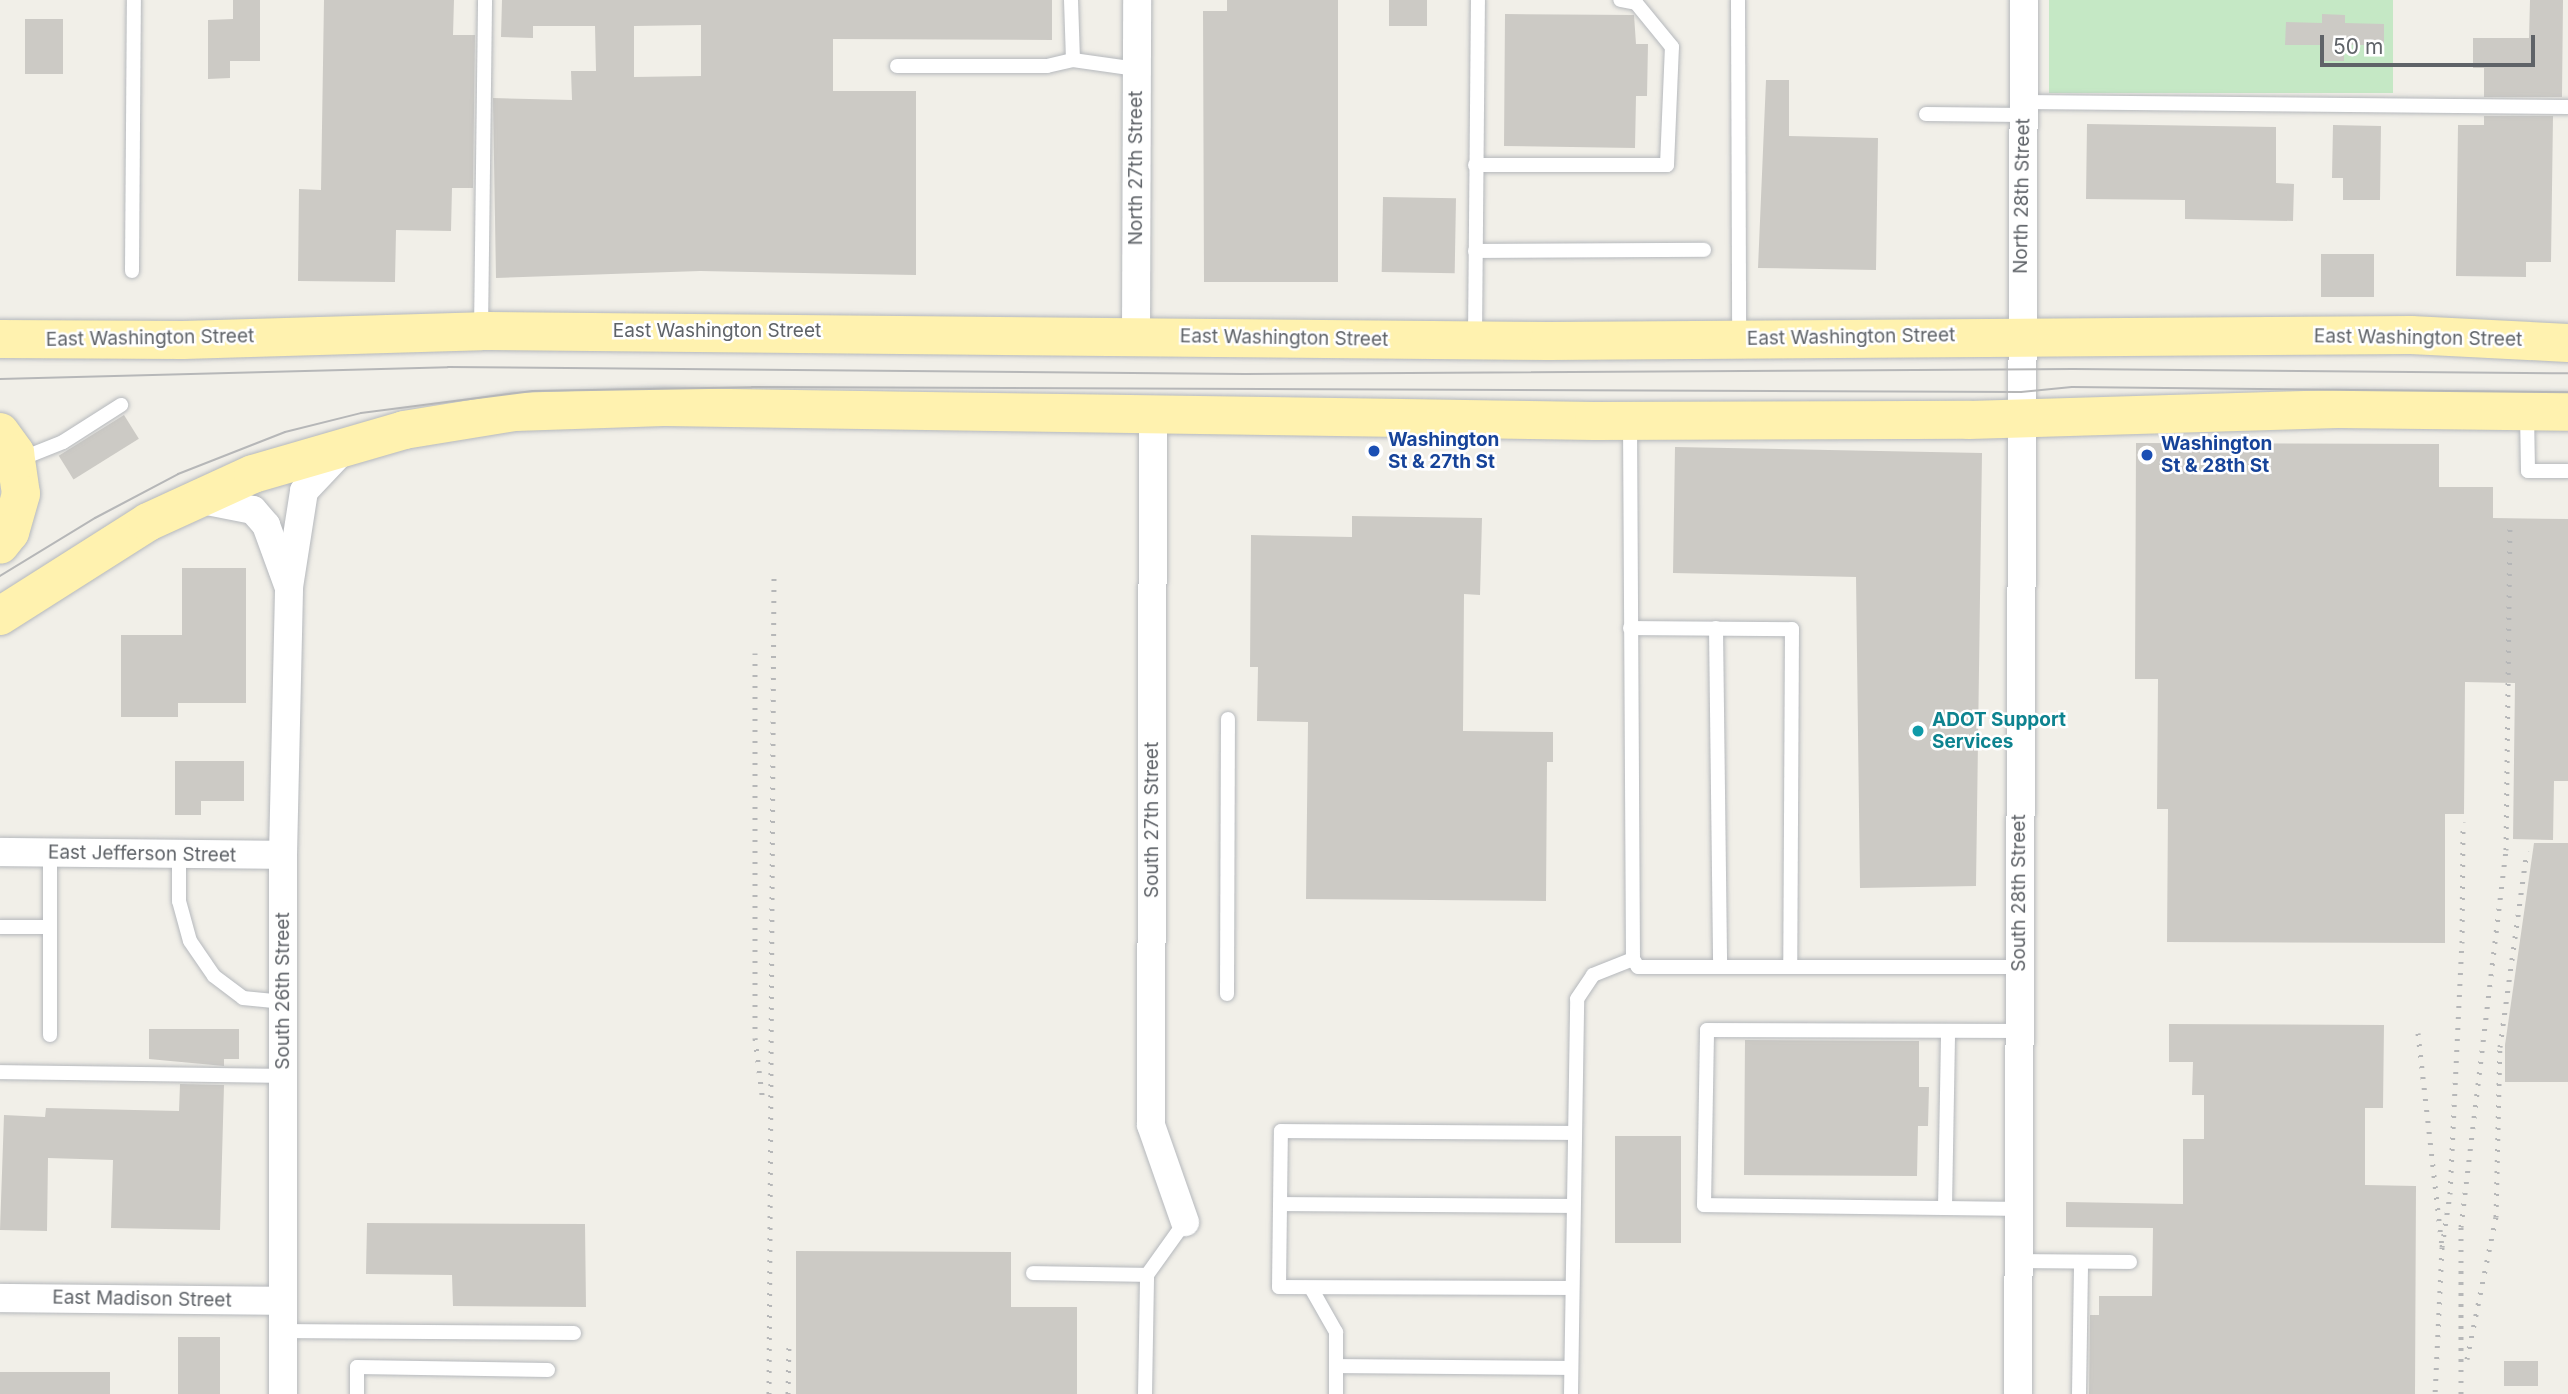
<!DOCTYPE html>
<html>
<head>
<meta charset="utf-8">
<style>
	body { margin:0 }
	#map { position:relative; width:2568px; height:1394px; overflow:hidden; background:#f1efe8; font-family:Inter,sans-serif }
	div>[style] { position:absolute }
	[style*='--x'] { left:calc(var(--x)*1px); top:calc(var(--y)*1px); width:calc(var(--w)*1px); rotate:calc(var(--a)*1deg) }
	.green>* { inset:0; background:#c5e8c5; transform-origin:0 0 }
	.building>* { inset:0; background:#cccac5; transform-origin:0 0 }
	.roads { filter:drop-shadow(0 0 2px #b5b8bc) drop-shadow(0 0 2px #b5b8bc) }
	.service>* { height:14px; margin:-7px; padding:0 7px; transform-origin:7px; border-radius:7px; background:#fff }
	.minor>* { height:28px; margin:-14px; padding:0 14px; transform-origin:14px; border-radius:14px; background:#fff }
	.primary>* { height:38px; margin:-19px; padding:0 19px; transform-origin:19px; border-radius:19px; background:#fff2af }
	.tram>* { height:2px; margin:-1px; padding:0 1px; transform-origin:1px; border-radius:1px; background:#b6b7b8 }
	.rail>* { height:5px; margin-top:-2.5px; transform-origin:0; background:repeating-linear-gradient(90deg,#b6b7b8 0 2px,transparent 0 11px) }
	.dots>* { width:19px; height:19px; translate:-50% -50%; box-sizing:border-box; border:4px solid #fff; border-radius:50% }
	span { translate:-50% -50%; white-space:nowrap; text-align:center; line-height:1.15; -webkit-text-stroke:5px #fff; paint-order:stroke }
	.street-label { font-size:19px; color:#5f6368 }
	.transit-label { font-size:19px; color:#164399; font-weight:700 }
	.left { translate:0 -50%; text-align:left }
	.culture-label { font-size:19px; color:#0d838f; font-weight:700 }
	.scale { position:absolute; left:2320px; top:35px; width:215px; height:32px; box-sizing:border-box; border:4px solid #5f6368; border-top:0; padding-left:9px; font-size:21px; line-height:24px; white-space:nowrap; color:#5f6368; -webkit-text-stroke:5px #fff; paint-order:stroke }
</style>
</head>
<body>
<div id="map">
	<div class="green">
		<i style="left:2049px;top:0;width:344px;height:93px"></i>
	</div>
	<div class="building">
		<i style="clip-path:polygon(233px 0,260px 0,260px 61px,230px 61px,230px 78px,208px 79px,208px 20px,233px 19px)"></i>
		<i style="clip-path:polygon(324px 0,454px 0,453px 35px,475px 35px,473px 188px,452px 188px,451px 231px,396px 230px,395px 282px,298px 281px,299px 189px,321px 190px)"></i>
		<i style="clip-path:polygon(evenodd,502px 0,1052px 0,1052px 40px,833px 39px,833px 91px,916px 91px,916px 275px,700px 271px,496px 278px,493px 98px,572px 100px,571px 71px,596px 71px,595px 26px,533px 26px,533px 38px,501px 37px,502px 0,701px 25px,701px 76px,634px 77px,634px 26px,701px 25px)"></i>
		<i style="clip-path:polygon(1227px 0,1338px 0,1338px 282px,1204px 282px,1203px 11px,1227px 11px)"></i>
		<i style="left:1389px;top:0;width:38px;height:26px"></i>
		<i style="clip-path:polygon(2530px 0,2563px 0,2562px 97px,2484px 97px,2484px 68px,2473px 68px,2473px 38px,2529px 38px)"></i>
		<i style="clip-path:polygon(1505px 14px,1634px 15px,1636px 44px,1648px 44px,1647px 96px,1636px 96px,1635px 148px,1504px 146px)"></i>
		<i style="clip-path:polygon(2322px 14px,2345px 15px,2345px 23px,2384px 24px,2384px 45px,2344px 45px,2344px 61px,2321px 61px,2321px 45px,2285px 45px,2286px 22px,2322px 23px)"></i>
		<i style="left:25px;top:19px;width:38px;height:55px"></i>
		<i style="clip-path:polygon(1766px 80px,1789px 80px,1789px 136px,1878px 138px,1876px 270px,1758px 268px)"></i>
		<i style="clip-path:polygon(2484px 116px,2553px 116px,2551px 262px,2526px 262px,2526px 277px,2456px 276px,2458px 125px,2484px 125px)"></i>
		<i style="clip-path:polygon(2087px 124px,2276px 127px,2276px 183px,2294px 184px,2293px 221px,2185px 219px,2185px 200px,2086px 199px)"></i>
		<i style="clip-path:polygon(2333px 125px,2381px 126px,2380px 200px,2343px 200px,2343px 178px,2332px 178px)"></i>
		<i style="left:1383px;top:197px;width:73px;height:75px;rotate:1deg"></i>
		<i style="left:2321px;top:254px;width:53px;height:43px"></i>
		<i style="left:124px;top:415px;width:28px;height:77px;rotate:58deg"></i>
		<i style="clip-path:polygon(2136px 443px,2439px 444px,2439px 487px,2493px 487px,2493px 518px,2568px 519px,2568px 781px,2554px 781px,2553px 840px,2513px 839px,2515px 683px,2465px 682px,2464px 814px,2445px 814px,2445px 943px,2167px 942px,2168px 809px,2157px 809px,2158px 679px,2135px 679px)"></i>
		<i style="clip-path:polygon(1675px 447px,1982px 453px,1976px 886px,1860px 888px,1856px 577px,1673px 573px)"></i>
		<i style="clip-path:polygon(1352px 516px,1482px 518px,1480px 595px,1464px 594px,1463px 731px,1553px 732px,1553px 762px,1547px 762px,1546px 901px,1306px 899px,1308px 722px,1257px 721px,1258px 667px,1250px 667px,1251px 535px,1352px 537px)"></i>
		<i style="clip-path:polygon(182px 568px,246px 568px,246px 703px,178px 703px,178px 717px,121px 717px,121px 635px,182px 635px)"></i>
		<i style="clip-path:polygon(175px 761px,244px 761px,244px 801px,201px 801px,201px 815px,175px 815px)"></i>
		<i style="clip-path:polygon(2534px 843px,2568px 843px,2568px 1082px,2505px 1082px,2505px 1045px)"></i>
		<i style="clip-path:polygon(2169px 1024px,2384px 1025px,2383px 1108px,2365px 1108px,2365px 1185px,2416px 1186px,2415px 1394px,2089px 1394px,2090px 1315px,2099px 1315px,2099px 1296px,2152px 1296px,2153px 1228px,2066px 1227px,2066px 1202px,2183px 1204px,2183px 1139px,2204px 1139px,2204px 1095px,2192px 1095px,2193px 1062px,2169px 1062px)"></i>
		<i style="clip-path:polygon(149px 1029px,239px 1029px,239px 1059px,224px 1059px,224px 1066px,149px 1059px)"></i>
		<i style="clip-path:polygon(1745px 1040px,1919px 1041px,1919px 1087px,1929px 1087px,1928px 1126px,1918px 1126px,1917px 1176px,1744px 1175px)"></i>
		<i style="clip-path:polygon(180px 1084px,224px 1085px,220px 1230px,111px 1228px,113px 1160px,48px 1158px,47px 1231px,0 1230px,4px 1115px,45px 1117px,46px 1108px,179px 1111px)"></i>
		<i style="left:1615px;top:1136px;width:66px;height:107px"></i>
		<i style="clip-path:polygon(367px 1223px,585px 1224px,586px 1307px,453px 1306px,452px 1275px,366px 1274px)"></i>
		<i style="clip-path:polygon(796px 1251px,1011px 1252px,1011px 1307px,1077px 1307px,1077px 1394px,796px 1394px)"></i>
		<i style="left:178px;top:1337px;width:42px;height:57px"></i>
		<i style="left:2504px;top:1361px;width:34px;height:25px"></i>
		<i style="left:0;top:1372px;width:110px;height:22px"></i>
	</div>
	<div class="roads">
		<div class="service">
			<i style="--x:1071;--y:0;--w:60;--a:88.1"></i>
			<i style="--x:1073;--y:60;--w:64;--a:8.1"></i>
			<i style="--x:1738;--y:0;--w:338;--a:89.8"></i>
			<i style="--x:897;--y:66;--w:150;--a:0"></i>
			<i style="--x:1047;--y:66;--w:27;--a:-13"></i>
			<i style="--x:2023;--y:102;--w:545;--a:0.53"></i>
			<i style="--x:1926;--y:114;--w:97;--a:0.6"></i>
			<i style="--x:1475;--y:165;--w:192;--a:0"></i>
			<i style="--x:1667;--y:165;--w:118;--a:-87.6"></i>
			<i style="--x:1672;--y:47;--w:57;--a:-129.3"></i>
			<i style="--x:1636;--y:3;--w:16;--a:-169"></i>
			<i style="--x:1475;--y:251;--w:229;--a:-0.3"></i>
			<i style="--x:132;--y:271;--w:271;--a:-89.6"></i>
			<i style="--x:481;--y:331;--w:331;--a:-89.3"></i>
			<i style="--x:1475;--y:338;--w:338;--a:-89.5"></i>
			<i style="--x:2527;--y:413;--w:58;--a:89"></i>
			<i style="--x:2528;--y:471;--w:40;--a:0"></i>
			<i style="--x:1630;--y:422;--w:537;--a:89.68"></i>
			<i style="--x:1633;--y:959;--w:9;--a:58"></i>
			<i style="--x:1638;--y:967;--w:381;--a:0"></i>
			<i style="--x:18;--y:460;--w:48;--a:-21.8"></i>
			<i style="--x:63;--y:442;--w:69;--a:-32.5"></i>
			<i style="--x:1630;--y:628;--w:162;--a:0.4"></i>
			<i style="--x:1792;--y:629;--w:338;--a:90.3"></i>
			<i style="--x:1716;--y:628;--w:339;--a:89.3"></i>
			<i style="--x:50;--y:853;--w:182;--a:90"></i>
			<i style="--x:179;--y:854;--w:47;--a:90"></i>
			<i style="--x:179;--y:901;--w:41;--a:74.6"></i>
			<i style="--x:190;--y:941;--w:42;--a:55.6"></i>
			<i style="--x:214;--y:976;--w:36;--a:37"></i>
			<i style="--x:243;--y:998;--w:41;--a:5.6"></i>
			<i style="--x:0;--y:927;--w:50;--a:0"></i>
			<i style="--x:1227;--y:994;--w:275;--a:-89.8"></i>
			<i style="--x:0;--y:1072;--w:283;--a:0.8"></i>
			<i style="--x:1281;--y:1204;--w:292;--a:0.4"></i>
			<i style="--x:1945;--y:1208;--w:177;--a:-89"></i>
			<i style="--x:2018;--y:1209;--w:314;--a:-179.3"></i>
			<i style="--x:1704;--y:1205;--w:175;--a:-89"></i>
			<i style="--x:1707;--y:1030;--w:312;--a:0.2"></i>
			<i style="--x:2019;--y:1261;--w:111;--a:0.5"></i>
			<i style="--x:1033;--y:1273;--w:114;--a:1"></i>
			<i style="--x:1311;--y:1288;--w:51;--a:60.4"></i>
			<i style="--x:1336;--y:1332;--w:62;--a:90"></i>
			<i style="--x:1572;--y:1288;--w:293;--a:-179.8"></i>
			<i style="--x:1279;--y:1287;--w:156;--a:-89.3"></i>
			<i style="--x:1281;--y:1131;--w:293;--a:0.4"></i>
			<i style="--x:283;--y:1331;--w:291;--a:0.4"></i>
			<i style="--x:1336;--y:1366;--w:235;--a:0.5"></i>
			<i style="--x:357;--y:1394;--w:27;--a:-90"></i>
			<i style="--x:357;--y:1367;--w:191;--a:0.9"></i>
			<i style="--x:1145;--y:1394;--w:119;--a:-89"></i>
			<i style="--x:1147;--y:1275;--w:65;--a:-54.4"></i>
			<i style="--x:1571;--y:1394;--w:395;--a:-89.1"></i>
			<i style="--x:1577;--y:999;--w:29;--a:-56"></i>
			<i style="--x:1593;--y:975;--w:43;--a:-21.8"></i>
			<i style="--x:2079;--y:1394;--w:132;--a:-89.1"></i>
		</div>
		<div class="minor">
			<i style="--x:1136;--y:336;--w:336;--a:-89.8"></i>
			<i style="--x:1153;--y:412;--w:713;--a:90.16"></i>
			<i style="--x:1151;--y:1125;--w:103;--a:70.7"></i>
			<i style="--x:197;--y:499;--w:57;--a:11.1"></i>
			<i style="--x:253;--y:510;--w:20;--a:49"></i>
			<i style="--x:266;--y:525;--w:64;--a:69.9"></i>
			<i style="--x:0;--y:852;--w:283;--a:0.6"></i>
			<i style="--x:0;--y:1298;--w:283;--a:0.6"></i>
			<i style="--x:283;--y:1394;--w:539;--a:-90"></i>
			<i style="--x:283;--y:855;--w:268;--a:-88.7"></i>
			<i style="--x:289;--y:587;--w:97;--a:-81.1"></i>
			<i style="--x:304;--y:491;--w:55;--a:-46.5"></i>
			<i style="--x:2018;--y:1394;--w:1394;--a:-89.75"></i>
		</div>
		<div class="primary">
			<i style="--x:0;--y:339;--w:183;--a:0.3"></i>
			<i style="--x:183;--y:340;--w:298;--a:-1.7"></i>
			<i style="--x:481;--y:331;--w:1068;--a:0.54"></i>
			<i style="--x:1549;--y:341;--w:862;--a:-0.4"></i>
			<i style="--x:2411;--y:335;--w:157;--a:2.9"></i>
			<i style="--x:0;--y:432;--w:26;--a:54"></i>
			<i style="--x:15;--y:453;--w:41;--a:81.7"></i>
			<i style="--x:21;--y:494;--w:40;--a:106"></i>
			<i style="--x:10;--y:532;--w:16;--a:128"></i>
			<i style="--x:0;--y:616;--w:175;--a:-32.4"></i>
			<i style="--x:148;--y:522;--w:115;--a:-24.6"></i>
			<i style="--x:253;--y:474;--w:157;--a:-16.2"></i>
			<i style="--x:404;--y:430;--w:112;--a:-9.2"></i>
			<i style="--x:515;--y:412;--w:149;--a:-1.9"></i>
			<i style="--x:664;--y:407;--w:930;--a:0.86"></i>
			<i style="--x:1594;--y:421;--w:375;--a:-0.2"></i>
			<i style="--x:1969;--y:420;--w:369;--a:-1.7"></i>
			<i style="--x:2338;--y:409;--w:230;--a:0.7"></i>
		</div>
	</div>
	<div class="tram">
		<i style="--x:0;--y:379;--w:448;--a:-1.5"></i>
		<i style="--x:448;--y:367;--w:797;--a:0.5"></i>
		<i style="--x:1245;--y:374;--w:828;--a:-0.35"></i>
		<i style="--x:2073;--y:369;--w:495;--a:0.5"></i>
		<i style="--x:0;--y:576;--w:111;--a:-31.4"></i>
		<i style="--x:95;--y:518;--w:94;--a:-27.9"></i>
		<i style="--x:178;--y:474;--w:115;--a:-21.4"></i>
		<i style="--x:285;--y:432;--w:78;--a:-14"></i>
		<i style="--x:361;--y:413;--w:173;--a:-7.3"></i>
		<i style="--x:533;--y:391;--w:219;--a:-1"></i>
		<i style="--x:752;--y:387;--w:1269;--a:0.23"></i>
		<i style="--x:2021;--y:392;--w:51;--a:-5.6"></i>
		<i style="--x:2072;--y:387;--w:496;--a:0.6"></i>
	</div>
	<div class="rail">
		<i style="--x:755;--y:653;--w:385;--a:90"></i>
		<i style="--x:755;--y:1038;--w:64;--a:82.9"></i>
		<i style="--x:2418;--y:1033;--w:215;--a:83.6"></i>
		<i style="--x:2442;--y:1247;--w:147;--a:92.7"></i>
		<i style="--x:2442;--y:1247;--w:54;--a:-81.4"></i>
		<i style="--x:2450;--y:1194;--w:251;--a:-87.3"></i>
		<i style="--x:2462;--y:943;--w:121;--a:-89.5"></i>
		<i style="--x:2467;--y:1359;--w:145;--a:-78.5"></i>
		<i style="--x:2496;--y:1217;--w:170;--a:-88.7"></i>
		<i style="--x:2500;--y:1047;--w:198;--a:-82.2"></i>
		<i style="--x:769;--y:1394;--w:820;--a:-89.65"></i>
		<i style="--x:788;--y:1394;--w:54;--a:-88.9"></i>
		<i style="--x:2461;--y:1394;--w:167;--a:-90"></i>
		<i style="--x:2461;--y:1227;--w:380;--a:-83.2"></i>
		<i style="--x:2506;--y:850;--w:323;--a:-89.3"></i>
	</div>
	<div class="dots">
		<i style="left:1374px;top:451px;background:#1a4fb4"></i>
		<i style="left:2147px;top:455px;background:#1a4fb4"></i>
		<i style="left:1918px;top:731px;background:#0f9aa8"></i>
	</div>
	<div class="street-label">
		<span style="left:1136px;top:168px;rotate:-90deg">North 27th Street</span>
		<span style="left:2022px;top:196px;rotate:-89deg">North 28th Street</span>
		<span style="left:717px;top:331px">East Washington Street</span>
		<span style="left:1851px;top:337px;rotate:-1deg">East Washington Street</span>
		<span style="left:150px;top:338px;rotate:-1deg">East Washington Street</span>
		<span style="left:1284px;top:338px;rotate:1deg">East Washington Street</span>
		<span style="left:2418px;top:338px;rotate:1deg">East Washington Street</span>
		<span style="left:1152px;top:820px;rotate:-90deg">South 27th Street</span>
		<span style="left:142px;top:854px;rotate:1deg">East Jefferson Street</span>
		<span style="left:2019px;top:893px;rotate:-90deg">South 28th Street</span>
		<span style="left:283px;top:991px;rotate:-90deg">South 26th Street</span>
		<span style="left:142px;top:1299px;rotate:1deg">East Madison Street</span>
	</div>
	<div class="transit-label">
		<span class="left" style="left:1388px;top:451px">Washington<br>St &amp; 27th St</span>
		<span class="left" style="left:2161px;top:455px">Washington<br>St &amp; 28th St</span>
	</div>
	<div class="culture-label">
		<span class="left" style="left:1932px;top:731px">ADOT Support<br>Services</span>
	</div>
	<div class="scale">50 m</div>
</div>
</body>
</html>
